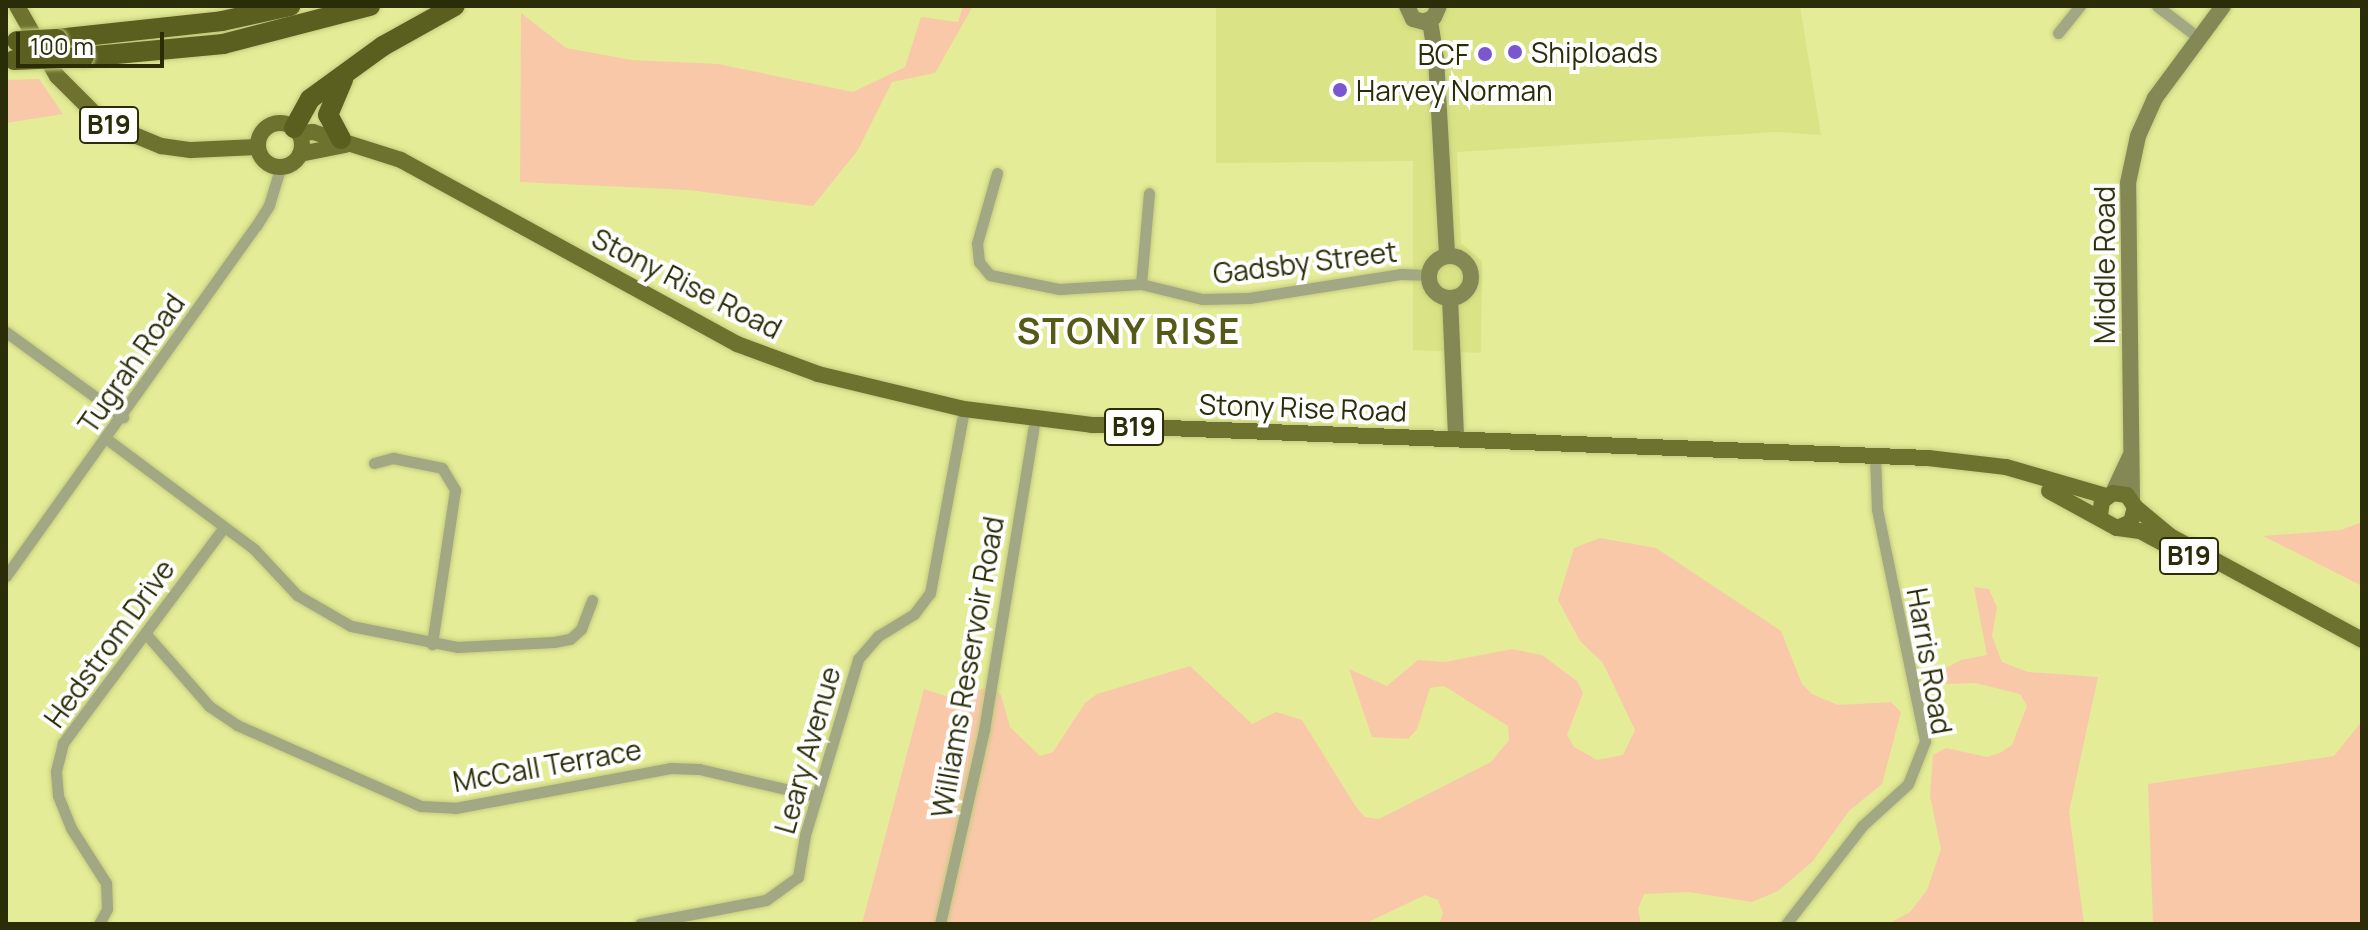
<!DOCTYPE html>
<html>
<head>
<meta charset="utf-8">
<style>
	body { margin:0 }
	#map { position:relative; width:2368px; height:930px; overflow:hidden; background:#e4ec97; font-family:Manrope,sans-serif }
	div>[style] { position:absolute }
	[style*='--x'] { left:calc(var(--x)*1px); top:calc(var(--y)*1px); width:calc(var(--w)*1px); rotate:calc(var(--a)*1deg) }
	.built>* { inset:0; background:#dae385 }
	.green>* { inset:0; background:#f9c8a9 }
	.roads { filter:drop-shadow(0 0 2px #c3ca7d) drop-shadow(0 0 2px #c3ca7d) }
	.street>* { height:11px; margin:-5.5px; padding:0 5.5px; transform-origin:5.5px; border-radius:5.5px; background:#a2a784 }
	.secondary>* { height:16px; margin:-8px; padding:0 8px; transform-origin:8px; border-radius:8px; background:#838854 }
	.secondary>.ring { margin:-8px; padding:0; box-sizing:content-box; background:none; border:16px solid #838854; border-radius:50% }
	.primary>* { height:16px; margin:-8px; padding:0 8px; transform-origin:8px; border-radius:8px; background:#6d722e }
	.primary>.ring { margin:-8px; padding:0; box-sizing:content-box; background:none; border:16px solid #6d722e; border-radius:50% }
	.highway>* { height:20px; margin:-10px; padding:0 10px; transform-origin:10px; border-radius:10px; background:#5a5e1e }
	.bridges { filter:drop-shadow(0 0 2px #c3ca7d) drop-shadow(0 0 2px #c3ca7d) }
	.highway-bridge>* { height:20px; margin:-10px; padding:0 10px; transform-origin:10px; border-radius:10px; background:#5a5e1e }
	.dots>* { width:22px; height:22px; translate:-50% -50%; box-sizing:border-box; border:4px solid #fff; border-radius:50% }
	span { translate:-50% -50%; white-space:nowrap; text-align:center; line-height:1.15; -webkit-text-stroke:8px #fff; paint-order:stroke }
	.shield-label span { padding:2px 6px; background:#fff; border:2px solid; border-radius:6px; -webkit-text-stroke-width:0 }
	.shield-label { font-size:26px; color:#2a2d08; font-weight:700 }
	.poi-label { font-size:28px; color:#2a2d08 }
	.left { translate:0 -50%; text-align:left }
	.right { translate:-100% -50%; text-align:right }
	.street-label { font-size:28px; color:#2a2d08 }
	.district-label { font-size:36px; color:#565a19; font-weight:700; letter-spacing:2px }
	.frame { position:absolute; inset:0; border:8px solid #2a2d08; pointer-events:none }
	.scale { position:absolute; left:16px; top:32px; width:148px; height:36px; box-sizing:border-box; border:4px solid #2a2d08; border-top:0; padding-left:10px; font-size:24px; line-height:28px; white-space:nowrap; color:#2a2d08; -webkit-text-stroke:6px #fff; paint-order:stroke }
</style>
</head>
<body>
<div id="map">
	<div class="built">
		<i style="clip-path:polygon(1216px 6px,1800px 6px,1821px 135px,1777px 132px,1457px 152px,1461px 243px,1482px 261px,1481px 353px,1413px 350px,1413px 161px,1216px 163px)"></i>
	</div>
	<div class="green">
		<i style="clip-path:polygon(963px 6px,973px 6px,935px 73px,892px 82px,858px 150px,813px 206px,689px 190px,520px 182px,521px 13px,566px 48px,632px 60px,718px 64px,853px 92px,905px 67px,921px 17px,958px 22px)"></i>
		<i style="clip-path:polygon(39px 79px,63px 114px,6px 123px,6px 80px)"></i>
		<i style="clip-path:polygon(2362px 522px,2362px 586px,2263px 536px,2341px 530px)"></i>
		<i style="clip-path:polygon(1600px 538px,1656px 548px,1781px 631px,1802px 684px,1812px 694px,1838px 705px,1891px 702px,1901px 712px,1882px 784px,1849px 811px,1813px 861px,1778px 891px,1752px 902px,1689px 892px,1644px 894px,1638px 909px,1641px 924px,1439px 924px,1443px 913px,1438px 900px,1425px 895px,1364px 924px,862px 924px,924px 689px,949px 697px,991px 687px,1001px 695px,1010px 727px,1040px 756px,1053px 752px,1085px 703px,1097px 694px,1190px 666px,1252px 724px,1276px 712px,1302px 720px,1356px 807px,1365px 817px,1379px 819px,1491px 762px,1509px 740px,1508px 726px,1444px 686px,1430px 688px,1417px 729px,1408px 739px,1372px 737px,1349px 669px,1387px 686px,1418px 660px,1445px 662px,1512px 649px,1542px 655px,1577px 681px,1583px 693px,1567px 735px,1574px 747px,1597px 760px,1623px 755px,1635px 730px,1603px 663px,1580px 641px,1558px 600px,1574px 548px)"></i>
		<i style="clip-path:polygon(1974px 587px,1989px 589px,1997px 608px,1992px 636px,2002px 662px,2028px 672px,2098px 677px,2069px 812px,2084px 924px,1888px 924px,1910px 912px,1927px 890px,1941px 849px,1930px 796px,1933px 755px,1946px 748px,1987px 757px,2000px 753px,2012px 745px,2027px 706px,2020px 694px,1975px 683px,1945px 684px,1935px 674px,1961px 660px,1987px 655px)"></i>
		<i style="clip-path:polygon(2362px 721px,2362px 924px,2153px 924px,2148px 784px,2334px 756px)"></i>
	</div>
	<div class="roads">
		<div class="street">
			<i style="--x:2157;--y:6;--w:53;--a:37.3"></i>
			<i style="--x:2058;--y:33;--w:35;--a:-51"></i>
			<i style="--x:997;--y:173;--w:73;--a:105.9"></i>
			<i style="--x:977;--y:243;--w:19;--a:84"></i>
			<i style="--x:979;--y:262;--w:17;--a:50"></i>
			<i style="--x:990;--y:275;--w:70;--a:11.5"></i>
			<i style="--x:1059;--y:289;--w:82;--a:-3.5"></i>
			<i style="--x:1141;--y:284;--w:63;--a:13.8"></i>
			<i style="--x:1202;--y:299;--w:47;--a:-1.2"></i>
			<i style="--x:1249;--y:298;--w:153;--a:-9"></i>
			<i style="--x:1400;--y:274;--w:29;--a:2"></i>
			<i style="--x:1141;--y:284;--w:91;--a:-85"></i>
			<i style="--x:6;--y:332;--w:145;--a:36"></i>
			<i style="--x:108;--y:440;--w:182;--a:36.7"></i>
			<i style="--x:254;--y:549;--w:63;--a:46.9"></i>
			<i style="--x:297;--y:595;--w:62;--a:29.9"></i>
			<i style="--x:351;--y:626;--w:108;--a:11.2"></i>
			<i style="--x:457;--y:647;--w:97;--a:-3"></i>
			<i style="--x:554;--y:642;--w:16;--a:-11"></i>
			<i style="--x:570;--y:639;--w:15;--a:-42"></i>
			<i style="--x:581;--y:629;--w:31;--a:-69"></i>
			<i style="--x:374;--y:463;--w:20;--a:-15"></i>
			<i style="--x:393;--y:458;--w:50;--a:11.5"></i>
			<i style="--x:442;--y:468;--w:26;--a:59"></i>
			<i style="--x:455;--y:490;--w:156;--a:98.5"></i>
			<i style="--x:6;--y:576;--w:430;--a:-54.5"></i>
			<i style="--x:256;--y:226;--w:25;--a:-58"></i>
			<i style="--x:269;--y:205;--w:39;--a:-73"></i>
			<i style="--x:146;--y:634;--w:96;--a:48.8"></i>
			<i style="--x:209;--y:706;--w:34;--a:34"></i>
			<i style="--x:237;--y:725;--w:201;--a:23.8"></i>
			<i style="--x:421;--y:806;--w:34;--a:3"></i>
			<i style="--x:455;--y:808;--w:219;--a:-10.5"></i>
			<i style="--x:670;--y:768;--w:29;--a:2"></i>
			<i style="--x:699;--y:769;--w:120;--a:13"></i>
			<i style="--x:99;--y:924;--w:17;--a:-62"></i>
			<i style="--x:107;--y:909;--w:26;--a:-92"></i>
			<i style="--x:106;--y:883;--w:65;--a:-122.5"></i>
			<i style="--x:71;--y:828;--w:35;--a:-112"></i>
			<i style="--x:58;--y:795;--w:24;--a:-95"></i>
			<i style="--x:56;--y:771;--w:29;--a:-76"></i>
			<i style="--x:63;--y:743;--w:269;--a:-53.3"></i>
			<i style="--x:640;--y:924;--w:128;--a:-10.8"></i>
			<i style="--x:766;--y:900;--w:39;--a:-36"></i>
			<i style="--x:798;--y:877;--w:43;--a:-80.5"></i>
			<i style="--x:805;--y:835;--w:184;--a:-73.2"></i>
			<i style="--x:858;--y:659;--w:30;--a:-49"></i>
			<i style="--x:878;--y:636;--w:42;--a:-31.4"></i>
			<i style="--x:914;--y:614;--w:26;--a:-53"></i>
			<i style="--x:930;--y:593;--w:187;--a:-79.5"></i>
			<i style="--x:940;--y:924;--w:199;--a:-77.2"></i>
			<i style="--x:984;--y:730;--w:316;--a:-80.7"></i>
			<i style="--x:1786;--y:924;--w:124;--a:-52.2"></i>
			<i style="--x:1862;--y:826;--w:62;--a:-42.4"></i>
			<i style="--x:1908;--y:784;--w:46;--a:-68.4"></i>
			<i style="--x:1925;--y:741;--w:237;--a:-101.7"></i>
			<i style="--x:1877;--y:509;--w:53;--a:-92.2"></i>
		</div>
		<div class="secondary">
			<i style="--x:1407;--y:6;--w:14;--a:65"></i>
			<i style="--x:1413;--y:19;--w:11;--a:15"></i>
			<i style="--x:1424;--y:22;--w:11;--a:-27"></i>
			<i style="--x:1434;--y:17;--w:12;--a:-66"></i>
			<i style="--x:1430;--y:21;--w:36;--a:81"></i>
			<i style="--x:1436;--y:57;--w:199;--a:86.8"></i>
			<i class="ring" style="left:1429px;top:256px;width:26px;height:26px"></i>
			<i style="--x:1450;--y:298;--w:140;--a:87.5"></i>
			<i style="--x:2113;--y:493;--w:40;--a:-65"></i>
			<i style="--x:2132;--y:500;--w:317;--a:-90.7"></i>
			<i style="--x:2128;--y:183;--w:48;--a:-78"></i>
			<i style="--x:2138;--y:136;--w:42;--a:-65.9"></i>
			<i style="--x:2155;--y:98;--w:114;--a:-53.5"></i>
		</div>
		<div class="primary">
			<i style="--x:17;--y:6;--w:81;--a:60.3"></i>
			<i style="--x:57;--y:76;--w:65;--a:45"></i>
			<i style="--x:103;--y:122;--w:63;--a:22.5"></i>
			<i style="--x:161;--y:146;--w:30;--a:8"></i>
			<i style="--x:191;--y:150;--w:66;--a:-2.6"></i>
			<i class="ring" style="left:258px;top:123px;width:28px;height:28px"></i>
			<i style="--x:299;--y:133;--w:14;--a:-4"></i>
			<i style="--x:313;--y:132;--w:92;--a:17.7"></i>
			<i style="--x:401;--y:160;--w:383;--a:28.7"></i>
			<i style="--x:737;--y:344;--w:86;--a:20.3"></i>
			<i style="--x:818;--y:374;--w:150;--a:13.5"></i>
			<i style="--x:964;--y:409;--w:129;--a:7.1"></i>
			<i style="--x:1092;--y:425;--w:837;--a:2.26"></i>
			<i style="--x:1928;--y:458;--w:79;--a:6.6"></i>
			<i style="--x:2006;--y:467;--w:104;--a:16.2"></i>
			<i style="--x:300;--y:154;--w:46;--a:-11.3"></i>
			<i style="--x:2049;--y:491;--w:77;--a:28.6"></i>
			<i style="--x:2117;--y:528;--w:15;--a:-23"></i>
			<i style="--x:2131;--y:522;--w:16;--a:-75"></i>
			<i style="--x:2135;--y:507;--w:14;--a:-124"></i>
			<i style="--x:2127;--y:495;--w:14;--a:-172"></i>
			<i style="--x:2113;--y:493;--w:14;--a:144"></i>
			<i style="--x:2102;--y:501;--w:14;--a:98"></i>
			<i style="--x:2135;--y:507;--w:45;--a:39.6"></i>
			<i style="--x:2170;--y:536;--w:218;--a:28.4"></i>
			<i style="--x:2118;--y:528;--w:22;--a:8"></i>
			<i style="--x:2140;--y:531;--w:38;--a:28"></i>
		</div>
		<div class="highway">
			<i style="--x:57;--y:39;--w:166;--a:-6.2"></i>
			<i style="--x:222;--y:21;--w:70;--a:-12.4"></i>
			<i style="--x:84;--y:57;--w:140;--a:-5.3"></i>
			<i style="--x:223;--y:44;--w:152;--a:-14.5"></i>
			<i style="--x:294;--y:128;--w:33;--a:-61"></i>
			<i style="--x:310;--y:99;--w:90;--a:-36"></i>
			<i style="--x:383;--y:46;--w:82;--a:-29.1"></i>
			<i style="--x:341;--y:139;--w:27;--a:-118"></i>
			<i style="--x:328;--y:115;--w:39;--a:-67"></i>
		</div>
	</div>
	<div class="bridges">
		<div class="highway-bridge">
			<i style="--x:17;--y:41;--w:40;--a:-2.9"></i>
			<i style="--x:14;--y:60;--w:70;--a:-2.5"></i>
		</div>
	</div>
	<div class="dots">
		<i style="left:1515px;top:52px;background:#7a56cf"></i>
		<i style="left:1485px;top:54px;background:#7a56cf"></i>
		<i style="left:1340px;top:90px;background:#7a56cf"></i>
	</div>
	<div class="shield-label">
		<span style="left:109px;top:125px">B19</span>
		<span style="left:1134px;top:427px">B19</span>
		<span style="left:2189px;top:556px">B19</span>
	</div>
	<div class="poi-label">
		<span class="left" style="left:1531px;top:52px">Shiploads</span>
		<span class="right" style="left:1469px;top:54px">BCF</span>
		<span class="left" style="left:1356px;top:90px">Harvey Norman</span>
	</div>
	<div class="street-label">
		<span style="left:1305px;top:262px;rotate:-7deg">Gadsby Street</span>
		<span style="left:2104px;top:265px;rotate:-90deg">Middle Road</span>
		<span style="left:687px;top:283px;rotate:27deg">Stony Rise Road</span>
		<span style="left:131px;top:363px;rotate:-55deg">Tugrah Road</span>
		<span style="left:1303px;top:407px;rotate:2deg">Stony Rise Road</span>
		<span style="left:109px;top:643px;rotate:-54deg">Hedstrom Drive</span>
		<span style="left:1930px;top:661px;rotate:80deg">Harris Road</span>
		<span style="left:967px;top:667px;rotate:-80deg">Williams Reservoir Road</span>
		<span style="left:807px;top:750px;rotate:-74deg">Leary Avenue</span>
		<span style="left:547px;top:765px;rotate:-10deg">McCall Terrace</span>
	</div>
	<div class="district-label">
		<span style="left:1129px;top:331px">STONY RISE</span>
	</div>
	<div class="frame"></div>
	<div class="scale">100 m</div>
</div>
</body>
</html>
